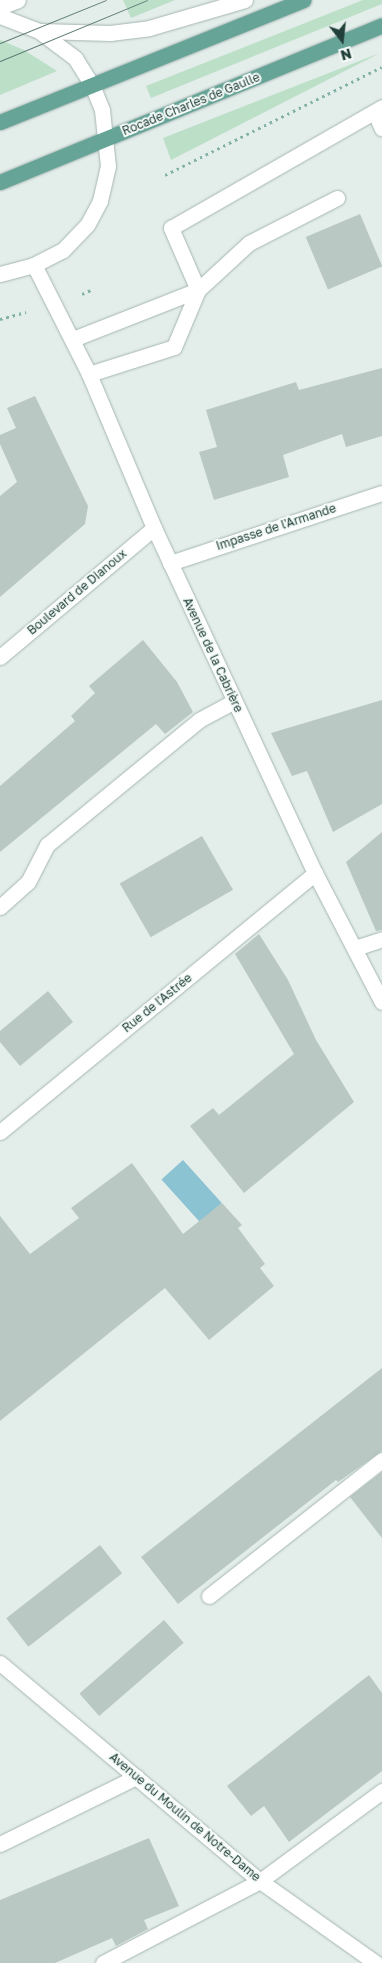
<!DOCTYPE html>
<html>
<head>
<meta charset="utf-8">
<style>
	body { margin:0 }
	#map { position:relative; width:382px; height:1963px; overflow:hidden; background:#e3edea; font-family:"Golos Text",sans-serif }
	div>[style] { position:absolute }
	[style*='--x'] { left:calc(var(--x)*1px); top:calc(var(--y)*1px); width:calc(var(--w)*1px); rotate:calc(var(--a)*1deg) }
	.green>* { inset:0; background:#bcdfc8 }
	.water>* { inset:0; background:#8bc3d3; transform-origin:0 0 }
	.building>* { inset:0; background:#b9c8c3; transform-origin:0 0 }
	.path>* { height:3px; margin-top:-1.5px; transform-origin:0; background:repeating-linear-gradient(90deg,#83b2a6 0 2.5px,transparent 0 6.5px) }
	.roads { filter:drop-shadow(0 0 1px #a5b6b2) drop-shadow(0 0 1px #a5b6b2) }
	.lane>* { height:15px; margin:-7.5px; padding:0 7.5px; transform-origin:7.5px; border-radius:7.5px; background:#fff }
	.street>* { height:15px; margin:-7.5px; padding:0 7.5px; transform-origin:7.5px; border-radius:7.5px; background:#fff }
	.primary>* { height:15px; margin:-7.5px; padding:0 7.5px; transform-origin:7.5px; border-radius:7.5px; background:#67a498 }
	.tram>* { height:1px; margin:-0.5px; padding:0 0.5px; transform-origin:0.5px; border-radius:0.5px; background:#5d7b75 }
	span { translate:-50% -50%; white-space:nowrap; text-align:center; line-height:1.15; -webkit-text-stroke:4px #f4faf7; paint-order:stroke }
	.street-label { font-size:12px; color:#22403a }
	.north { position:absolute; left:317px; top:15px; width:50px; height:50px; -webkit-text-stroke:4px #f4faf7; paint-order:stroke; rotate:164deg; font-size:14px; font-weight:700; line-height:20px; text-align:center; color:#22403a }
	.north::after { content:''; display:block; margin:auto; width:18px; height:22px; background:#22403a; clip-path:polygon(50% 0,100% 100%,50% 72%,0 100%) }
</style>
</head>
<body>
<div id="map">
	<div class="green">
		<i style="clip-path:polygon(123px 0,175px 0,131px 18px)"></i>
		<i style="clip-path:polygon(363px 0,382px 0,382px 4px,151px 98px,146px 86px)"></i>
		<i style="clip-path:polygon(0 40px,24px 50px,57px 71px,0 95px)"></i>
		<i style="clip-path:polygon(380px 53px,171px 160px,163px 138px)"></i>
	</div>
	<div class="water">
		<i style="left:183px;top:1160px;width:58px;height:29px;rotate:48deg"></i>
	</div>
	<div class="building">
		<i style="left:360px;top:214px;width:57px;height:59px;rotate:67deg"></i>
		<i style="clip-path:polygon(382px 368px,382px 436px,346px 447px,342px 434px,283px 455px,289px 477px,214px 500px,199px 452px,217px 447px,206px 410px,296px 382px,299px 390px)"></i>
		<i style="clip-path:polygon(35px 396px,88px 506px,85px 524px,0 597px,0 496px,17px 482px,0 444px,0 435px,16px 428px,7px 408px)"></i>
		<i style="clip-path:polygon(143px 640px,177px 682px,193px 712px,165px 734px,156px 724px,0 852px,0 786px,75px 721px,71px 716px,95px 693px,89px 686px)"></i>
		<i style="clip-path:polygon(382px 700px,382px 804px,333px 832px,307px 771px,292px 776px,271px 733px)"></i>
		<i style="clip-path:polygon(382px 832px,382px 930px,376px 931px,346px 862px)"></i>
		<i style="left:202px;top:836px;width:62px;height:95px;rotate:60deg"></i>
		<i style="clip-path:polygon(259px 934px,288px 980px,316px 1040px,354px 1102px,244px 1193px,190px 1126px,213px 1108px,219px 1115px,294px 1054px,235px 954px)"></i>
		<i style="clip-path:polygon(48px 991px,73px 1022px,20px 1066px,0 1042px,0 1031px)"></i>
		<i style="clip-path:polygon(132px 1163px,183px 1234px,222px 1203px,242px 1225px,238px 1228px,265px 1264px,260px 1268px,274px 1286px,209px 1340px,165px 1288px,0 1421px,0 1216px,30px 1254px,79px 1218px,71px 1208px)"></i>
		<i style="clip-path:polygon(382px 1368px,382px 1451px,338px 1482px,336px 1480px,178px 1604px,141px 1557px)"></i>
		<i style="clip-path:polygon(382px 1472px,382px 1538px,350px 1497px)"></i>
		<i style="left:100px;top:1545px;width:36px;height:119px;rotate:52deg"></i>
		<i style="left:164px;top:1620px;width:30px;height:112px;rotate:49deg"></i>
		<i style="clip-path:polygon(369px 1675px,382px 1693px,382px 1771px,289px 1842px,264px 1806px,251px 1816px,227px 1786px)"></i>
		<i style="clip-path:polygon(149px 1838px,179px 1906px,144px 1920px,148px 1929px,116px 1946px,112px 1938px,55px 1963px,0 1963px,0 1900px)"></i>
	</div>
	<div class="path">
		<i style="--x:165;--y:175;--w:242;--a:-26.5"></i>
		<i style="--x:82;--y:294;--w:10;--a:-24"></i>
		<i style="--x:0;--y:319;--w:27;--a:-15"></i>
	</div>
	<div class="roads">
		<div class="lane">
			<i style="--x:375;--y:113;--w:17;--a:66"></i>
			<i style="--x:73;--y:339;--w:134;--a:-21.4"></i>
			<i style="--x:198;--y:290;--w:69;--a:-42.7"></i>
			<i style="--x:249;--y:243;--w:99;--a:-27.1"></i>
			<i style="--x:89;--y:374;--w:89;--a:-17.6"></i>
			<i style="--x:174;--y:347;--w:62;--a:-67.2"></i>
			<i style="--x:198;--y:290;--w:68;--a:-113.5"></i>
			<i style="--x:171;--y:228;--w:243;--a:-29.8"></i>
			<i style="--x:0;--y:907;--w:38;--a:-42"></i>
			<i style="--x:28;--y:882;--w:42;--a:-62.8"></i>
			<i style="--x:47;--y:845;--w:197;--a:-39.4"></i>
			<i style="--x:199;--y:720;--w:40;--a:-28"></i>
			<i style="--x:209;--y:1596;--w:220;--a:-38.2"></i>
			<i style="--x:0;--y:1844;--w:152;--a:-26.2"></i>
			<i style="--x:103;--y:1963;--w:177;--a:-27.6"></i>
			<i style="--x:260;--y:1881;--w:152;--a:-36.4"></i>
		</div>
		<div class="street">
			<i style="--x:0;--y:7;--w:19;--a:-21"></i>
			<i style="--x:0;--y:16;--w:42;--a:21"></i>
			<i style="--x:39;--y:31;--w:45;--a:36.9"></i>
			<i style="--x:75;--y:58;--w:32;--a:58"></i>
			<i style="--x:92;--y:85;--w:27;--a:68"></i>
			<i style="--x:102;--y:110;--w:56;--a:83.9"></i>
			<i style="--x:108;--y:166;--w:36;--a:103"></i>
			<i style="--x:100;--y:201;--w:27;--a:118"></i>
			<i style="--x:87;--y:225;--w:35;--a:134"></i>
			<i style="--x:63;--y:250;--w:33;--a:153"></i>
			<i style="--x:34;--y:265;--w:35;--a:165"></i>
			<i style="--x:41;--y:31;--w:69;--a:1.7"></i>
			<i style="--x:110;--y:33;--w:39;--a:-7"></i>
			<i style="--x:149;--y:28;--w:100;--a:-16.3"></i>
			<i style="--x:34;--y:265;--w:122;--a:63.2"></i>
			<i style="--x:89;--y:374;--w:167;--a:67.1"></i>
			<i style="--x:154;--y:528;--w:381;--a:65"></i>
			<i style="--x:315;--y:873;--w:145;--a:62.6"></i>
			<i style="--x:170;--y:563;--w:223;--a:-18.3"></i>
			<i style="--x:0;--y:657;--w:201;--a:-40"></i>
			<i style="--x:355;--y:948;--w:28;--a:-18"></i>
			<i style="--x:0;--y:1132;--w:408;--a:-39.4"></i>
			<i style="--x:0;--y:1663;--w:339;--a:40"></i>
			<i style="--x:260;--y:1881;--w:142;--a:35.3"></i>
		</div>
		<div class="primary">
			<i style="--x:0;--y:122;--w:327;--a:-21.9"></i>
			<i style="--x:0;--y:182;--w:413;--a:-22.3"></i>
		</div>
	</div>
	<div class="tram">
		<i style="--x:0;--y:43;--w:114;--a:-22.1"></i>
		<i style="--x:0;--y:61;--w:159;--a:-22.5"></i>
	</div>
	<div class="street-label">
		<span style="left:191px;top:104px;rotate:-22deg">Rocade Charles de Gaulle</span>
		<span style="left:276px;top:527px;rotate:-18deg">Impasse de l'Armande</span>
		<span style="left:77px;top:592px;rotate:-40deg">Boulevard de Dianoux</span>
		<span style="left:213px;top:655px;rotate:65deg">Avenue de la Cabrière</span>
		<span style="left:157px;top:1003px;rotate:-39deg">Rue de l'Astrée</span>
		<span style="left:185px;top:1817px;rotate:40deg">Avenue du Moulin de Notre-Dame</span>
	</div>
	<div class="north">N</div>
</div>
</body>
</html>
